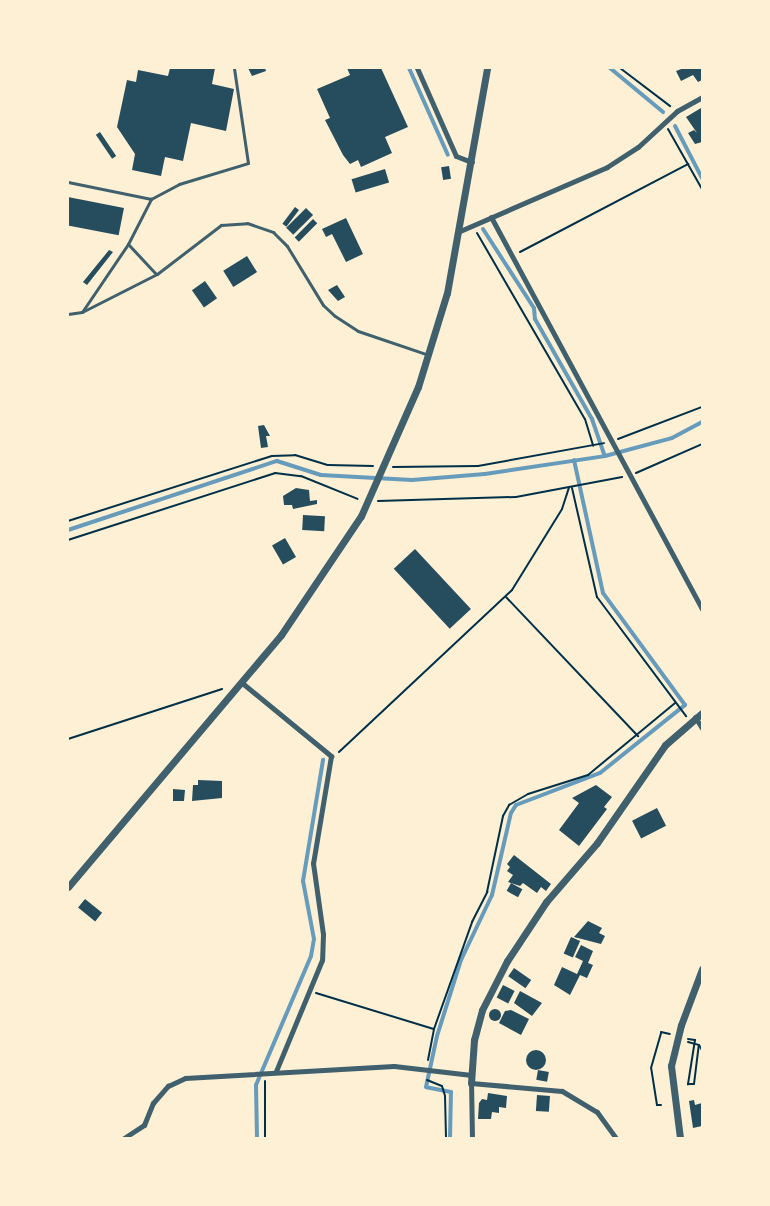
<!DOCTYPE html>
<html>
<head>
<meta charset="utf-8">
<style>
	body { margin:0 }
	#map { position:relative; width:770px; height:1206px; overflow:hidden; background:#fdf0d5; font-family:Inter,sans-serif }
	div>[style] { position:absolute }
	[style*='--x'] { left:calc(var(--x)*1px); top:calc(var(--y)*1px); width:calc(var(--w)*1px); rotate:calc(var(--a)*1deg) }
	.stream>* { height:4px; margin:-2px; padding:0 2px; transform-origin:2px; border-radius:2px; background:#669bbc }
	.building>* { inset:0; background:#264d5e; transform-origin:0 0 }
	.round { border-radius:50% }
	.path>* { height:2px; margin:-1px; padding:0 1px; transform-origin:1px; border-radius:1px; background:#003049 }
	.service>* { height:3px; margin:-1.5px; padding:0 1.5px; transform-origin:1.5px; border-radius:1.5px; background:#3f606c }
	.minor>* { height:5px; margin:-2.5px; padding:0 2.5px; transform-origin:2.5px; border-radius:2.5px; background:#3f606c }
	.tertiary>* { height:7px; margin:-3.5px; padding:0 3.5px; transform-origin:3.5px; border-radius:3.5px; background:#3f606c }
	span { translate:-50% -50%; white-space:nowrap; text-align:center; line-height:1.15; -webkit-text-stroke:4.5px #fdf0d5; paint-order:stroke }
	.frame { position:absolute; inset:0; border:69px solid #fdf0d5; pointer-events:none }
</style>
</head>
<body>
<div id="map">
	<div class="stream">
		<i style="--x:409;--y:68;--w:95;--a:65.9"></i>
		<i style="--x:610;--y:68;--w:69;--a:39.7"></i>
		<i style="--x:675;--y:126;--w:59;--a:62.6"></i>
		<i style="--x:483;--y:229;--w:94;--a:57.2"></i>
		<i style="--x:534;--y:308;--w:11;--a:85"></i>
		<i style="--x:535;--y:319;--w:115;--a:60.3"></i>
		<i style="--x:592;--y:419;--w:39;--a:71"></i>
		<i style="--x:68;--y:530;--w:220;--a:-18.3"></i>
		<i style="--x:277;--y:461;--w:46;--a:17.7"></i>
		<i style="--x:321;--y:475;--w:91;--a:3.1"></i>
		<i style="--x:412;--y:480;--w:73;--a:-4.7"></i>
		<i style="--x:485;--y:474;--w:121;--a:-8.5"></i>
		<i style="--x:605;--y:456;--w:69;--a:-15"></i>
		<i style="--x:672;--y:438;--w:34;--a:-28"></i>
		<i style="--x:257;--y:1138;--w:53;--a:-91.1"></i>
		<i style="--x:256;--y:1085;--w:140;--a:-66.9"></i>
		<i style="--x:311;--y:956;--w:17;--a:-80"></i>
		<i style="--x:314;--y:939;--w:59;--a:-100.7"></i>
		<i style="--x:303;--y:881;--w:123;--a:-80.6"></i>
		<i style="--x:450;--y:1138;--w:46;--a:-88.8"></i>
		<i style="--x:451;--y:1092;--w:25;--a:-169"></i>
		<i style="--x:426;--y:1087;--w:52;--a:-77.8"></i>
		<i style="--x:437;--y:1036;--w:80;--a:-72.5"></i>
		<i style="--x:461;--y:960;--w:72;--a:-64.5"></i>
		<i style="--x:492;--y:895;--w:84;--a:-77"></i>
		<i style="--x:511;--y:813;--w:9;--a:-58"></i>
		<i style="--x:516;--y:805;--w:90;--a:-20.9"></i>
		<i style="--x:600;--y:773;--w:109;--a:-38.7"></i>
		<i style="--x:685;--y:705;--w:139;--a:-126.2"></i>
		<i style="--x:603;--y:593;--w:136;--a:-102.3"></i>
	</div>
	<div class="building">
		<i style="clip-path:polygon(170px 68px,215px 68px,212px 84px,234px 89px,226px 131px,191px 123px,183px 161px,165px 157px,161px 176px,132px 170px,135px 154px,117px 127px,127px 80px,136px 82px,138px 70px,168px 76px)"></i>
		<i style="clip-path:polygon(248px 68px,265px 68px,266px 71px,252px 76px)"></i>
		<i style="clip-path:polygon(347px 68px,381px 68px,408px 127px,385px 137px,392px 153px,361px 167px,358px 160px,350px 164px,343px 155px,325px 120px,330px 118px,317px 89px,350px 75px)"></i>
		<i style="clip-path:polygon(684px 68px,702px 68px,702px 80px,698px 82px,693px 75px,681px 81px,676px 71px)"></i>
		<i style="clip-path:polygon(701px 108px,702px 142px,695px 144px,688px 133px,694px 130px,697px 133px,686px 117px)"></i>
		<i style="left:100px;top:132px;width:29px;height:5px;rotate:56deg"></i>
		<i style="left:449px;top:166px;width:13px;height:8px;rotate:81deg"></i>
		<i style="left:385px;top:169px;width:14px;height:35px;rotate:73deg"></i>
		<i style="left:68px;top:197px;width:57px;height:28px;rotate:11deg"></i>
		<i style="left:295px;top:207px;width:5px;height:21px;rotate:37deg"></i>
		<i style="left:306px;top:208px;width:10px;height:28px;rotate:45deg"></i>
		<i style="clip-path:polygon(346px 218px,363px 254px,346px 262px,332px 234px,326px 237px,322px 229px)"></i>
		<i style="left:313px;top:219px;width:6px;height:26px;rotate:45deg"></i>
		<i style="clip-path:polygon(109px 250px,113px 252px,87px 285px,83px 282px)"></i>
		<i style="left:247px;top:256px;width:19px;height:28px;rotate:58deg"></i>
		<i style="left:205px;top:281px;width:21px;height:16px;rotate:55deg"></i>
		<i style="clip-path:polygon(337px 285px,345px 297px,338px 301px,328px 290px)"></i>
		<i style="clip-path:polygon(264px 425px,270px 436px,266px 436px,268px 447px,261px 448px,258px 426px)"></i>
		<i style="clip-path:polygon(296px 488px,309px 490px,310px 501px,317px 500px,317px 504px,293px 509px,292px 505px,284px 505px,283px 496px)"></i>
		<i style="left:303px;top:515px;width:22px;height:15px;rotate:3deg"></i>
		<i style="left:285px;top:538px;width:22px;height:15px;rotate:60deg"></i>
		<i style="left:415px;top:549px;width:82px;height:29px;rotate:47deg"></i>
		<i style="clip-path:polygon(198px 780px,222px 781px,222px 798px,192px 801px,193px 785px,198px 785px)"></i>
		<i style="clip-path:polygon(596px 785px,612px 797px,604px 807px,607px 809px,579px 846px,559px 830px,579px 803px,572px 798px)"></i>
		<i style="clip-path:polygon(173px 789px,185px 790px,184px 801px,173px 801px)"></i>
		<i style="left:657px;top:808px;width:20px;height:28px;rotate:63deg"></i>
		<i style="clip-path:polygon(514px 855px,551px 884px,546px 891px,541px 887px,537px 893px,523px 883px,520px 886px,508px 882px,513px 875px,507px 871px,510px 867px,507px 864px)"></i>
		<i style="left:511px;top:883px;width:13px;height:9px;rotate:29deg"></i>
		<i style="left:85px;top:899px;width:22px;height:11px;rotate:39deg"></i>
		<i style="clip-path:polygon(588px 921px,602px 928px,599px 933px,605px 936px,601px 944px,574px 937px)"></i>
		<i style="left:571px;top:937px;width:10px;height:18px;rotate:24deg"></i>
		<i style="clip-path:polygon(581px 945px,593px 951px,588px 963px,593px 965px,587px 978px,580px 975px,570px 995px,554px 985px,562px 967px,577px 974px,583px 961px,575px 957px)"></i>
		<i style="left:514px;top:968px;width:21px;height:10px;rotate:35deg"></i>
		<i style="left:503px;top:985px;width:13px;height:14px;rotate:27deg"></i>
		<i style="clip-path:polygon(520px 991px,542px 1003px,532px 1016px,514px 1003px)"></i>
		<i class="round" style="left:489px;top:1009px;width:12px;height:12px"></i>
		<i style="clip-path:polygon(511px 1010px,529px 1019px,521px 1035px,499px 1023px,505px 1011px)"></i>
		<i class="round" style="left:526px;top:1050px;width:20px;height:20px"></i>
		<i style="left:538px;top:1070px;width:11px;height:10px;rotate:10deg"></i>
		<i style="clip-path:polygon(488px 1093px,507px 1096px,506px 1108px,499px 1107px,499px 1113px,492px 1112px,491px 1119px,478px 1119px,479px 1103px,482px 1099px,487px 1100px)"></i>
		<i style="left:537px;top:1095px;width:13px;height:16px;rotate:4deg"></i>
		<i style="clip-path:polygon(694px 1100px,695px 1105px,702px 1103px,702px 1126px,693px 1128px,689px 1101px)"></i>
	</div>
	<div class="path">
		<i style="--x:620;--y:68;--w:63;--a:37.2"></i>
		<i style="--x:668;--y:129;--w:69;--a:60.5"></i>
		<i style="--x:477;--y:233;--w:215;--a:59.9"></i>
		<i style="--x:585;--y:419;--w:28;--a:73"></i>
		<i style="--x:520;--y:252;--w:190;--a:-27.6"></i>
		<i style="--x:618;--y:439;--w:90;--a:-20.9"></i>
		<i style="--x:393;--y:467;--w:85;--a:-0.7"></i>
		<i style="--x:478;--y:466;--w:128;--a:-10.3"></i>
		<i style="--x:636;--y:473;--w:72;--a:-23.7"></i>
		<i style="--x:572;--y:488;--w:112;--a:77.1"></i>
		<i style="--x:597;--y:597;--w:149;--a:53.2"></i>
		<i style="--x:378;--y:501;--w:138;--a:-1.7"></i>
		<i style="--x:516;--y:497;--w:108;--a:-10.7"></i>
		<i style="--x:68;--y:521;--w:214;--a:-17.7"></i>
		<i style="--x:272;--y:456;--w:23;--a:-2"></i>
		<i style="--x:295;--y:455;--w:34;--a:17"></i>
		<i style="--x:328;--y:465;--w:45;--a:1.3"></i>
		<i style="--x:68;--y:540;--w:218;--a:-17.9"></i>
		<i style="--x:275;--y:473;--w:26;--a:7"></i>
		<i style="--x:301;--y:476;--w:61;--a:22"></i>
		<i style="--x:506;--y:597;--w:192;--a:46.5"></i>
		<i style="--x:68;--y:739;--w:162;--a:-18"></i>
		<i style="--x:339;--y:752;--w:237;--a:-43.1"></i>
		<i style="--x:512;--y:590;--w:95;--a:-58.3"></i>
		<i style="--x:562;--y:509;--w:22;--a:-72"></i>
		<i style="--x:316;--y:993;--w:123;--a:17"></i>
		<i style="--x:688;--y:1039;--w:7;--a:8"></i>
		<i style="--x:695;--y:1040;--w:45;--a:99"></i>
		<i style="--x:688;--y:1042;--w:11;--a:15"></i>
		<i style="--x:428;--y:1060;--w:32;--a:-79"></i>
		<i style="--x:434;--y:1029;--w:114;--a:-70.4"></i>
		<i style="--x:472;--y:922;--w:34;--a:-63"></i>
		<i style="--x:487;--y:892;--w:78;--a:-78.1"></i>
		<i style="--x:503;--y:816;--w:13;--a:-61"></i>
		<i style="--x:509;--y:805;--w:22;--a:-30"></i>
		<i style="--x:528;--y:794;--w:63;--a:-17.6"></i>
		<i style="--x:588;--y:775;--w:113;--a:-39.6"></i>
		<i style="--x:427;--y:1080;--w:16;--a:22"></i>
		<i style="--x:442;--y:1086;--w:10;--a:73"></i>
		<i style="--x:445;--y:1096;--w:42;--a:88.6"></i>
		<i style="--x:688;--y:1084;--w:6;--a:0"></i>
		<i style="--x:694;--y:1084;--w:39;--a:-83"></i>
		<i style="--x:699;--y:1045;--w:6;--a:59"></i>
		<i style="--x:661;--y:1105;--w:4;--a:180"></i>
		<i style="--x:657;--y:1105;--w:37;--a:-99"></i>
		<i style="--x:651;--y:1068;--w:37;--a:-74"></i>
		<i style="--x:661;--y:1032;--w:9;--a:13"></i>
		<i style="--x:265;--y:1138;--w:57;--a:-90"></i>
	</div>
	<div class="service">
		<i style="--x:68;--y:182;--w:85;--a:11.6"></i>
		<i style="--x:156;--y:274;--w:41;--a:-133"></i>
		<i style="--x:128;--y:244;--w:51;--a:-62.9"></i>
		<i style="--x:151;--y:199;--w:32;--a:-28"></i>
		<i style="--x:179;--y:184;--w:72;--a:-16.9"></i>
		<i style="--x:248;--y:163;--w:96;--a:-98.4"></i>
		<i style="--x:82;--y:312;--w:82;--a:-55.9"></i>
		<i style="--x:68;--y:314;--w:14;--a:-8"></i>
		<i style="--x:82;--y:312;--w:84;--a:-26.9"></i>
		<i style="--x:157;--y:274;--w:81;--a:-37.4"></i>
		<i style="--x:221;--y:225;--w:26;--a:-4"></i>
		<i style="--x:247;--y:223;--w:28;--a:19"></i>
		<i style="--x:273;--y:232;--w:20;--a:45"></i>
		<i style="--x:287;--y:246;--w:69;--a:58.6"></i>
		<i style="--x:323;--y:305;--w:16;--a:43"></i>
		<i style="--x:335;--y:316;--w:27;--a:33"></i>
		<i style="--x:358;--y:331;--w:72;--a:18.7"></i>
	</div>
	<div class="minor">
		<i style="--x:417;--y:68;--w:96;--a:66.1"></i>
		<i style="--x:456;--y:156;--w:17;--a:21"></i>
		<i style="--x:491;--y:217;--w:445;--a:61.7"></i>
		<i style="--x:460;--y:231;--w:160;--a:-23.5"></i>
		<i style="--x:607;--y:167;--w:37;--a:-33"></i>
		<i style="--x:638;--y:147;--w:53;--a:-42.7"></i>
		<i style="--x:677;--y:111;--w:29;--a:-29"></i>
		<i style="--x:241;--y:682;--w:117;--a:39.4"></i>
		<i style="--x:331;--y:756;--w:109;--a:99.5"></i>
		<i style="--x:313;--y:863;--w:72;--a:82"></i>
		<i style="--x:323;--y:934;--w:26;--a:92"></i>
		<i style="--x:322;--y:960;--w:120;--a:112.5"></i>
		<i style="--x:695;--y:717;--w:13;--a:58"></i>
		<i style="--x:124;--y:1138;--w:24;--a:-33"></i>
		<i style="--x:144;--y:1125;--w:24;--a:-68"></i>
		<i style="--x:153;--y:1103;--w:23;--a:-49"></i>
		<i style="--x:168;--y:1086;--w:19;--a:-25"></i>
		<i style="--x:185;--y:1078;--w:209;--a:-3.3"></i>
		<i style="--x:394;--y:1066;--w:78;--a:6.7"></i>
		<i style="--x:472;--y:1138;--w:55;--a:-91"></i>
		<i style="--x:471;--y:1083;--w:91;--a:5"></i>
		<i style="--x:562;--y:1091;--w:41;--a:31"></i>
		<i style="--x:597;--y:1112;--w:32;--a:54"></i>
	</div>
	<div class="tertiary">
		<i style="--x:68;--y:887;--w:330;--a:-49.8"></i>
		<i style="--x:281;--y:635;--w:143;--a:-56.1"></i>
		<i style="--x:361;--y:516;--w:141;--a:-66.2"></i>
		<i style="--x:418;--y:387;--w:98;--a:-72.9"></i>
		<i style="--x:447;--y:293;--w:229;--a:-79.9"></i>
		<i style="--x:471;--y:1083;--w:43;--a:-86"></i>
		<i style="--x:474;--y:1040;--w:31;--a:-75"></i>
		<i style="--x:482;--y:1010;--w:55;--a:-63"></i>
		<i style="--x:507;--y:961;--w:71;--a:-56.5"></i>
		<i style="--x:546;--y:902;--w:78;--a:-49.2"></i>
		<i style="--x:597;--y:843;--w:119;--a:-55.2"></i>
		<i style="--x:665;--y:745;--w:49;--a:-40.9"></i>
		<i style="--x:680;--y:1138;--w:73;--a:-97.1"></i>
		<i style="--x:671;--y:1066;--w:42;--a:-76.3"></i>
		<i style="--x:681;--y:1025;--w:60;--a:-69.4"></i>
	</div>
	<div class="frame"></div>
</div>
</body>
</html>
